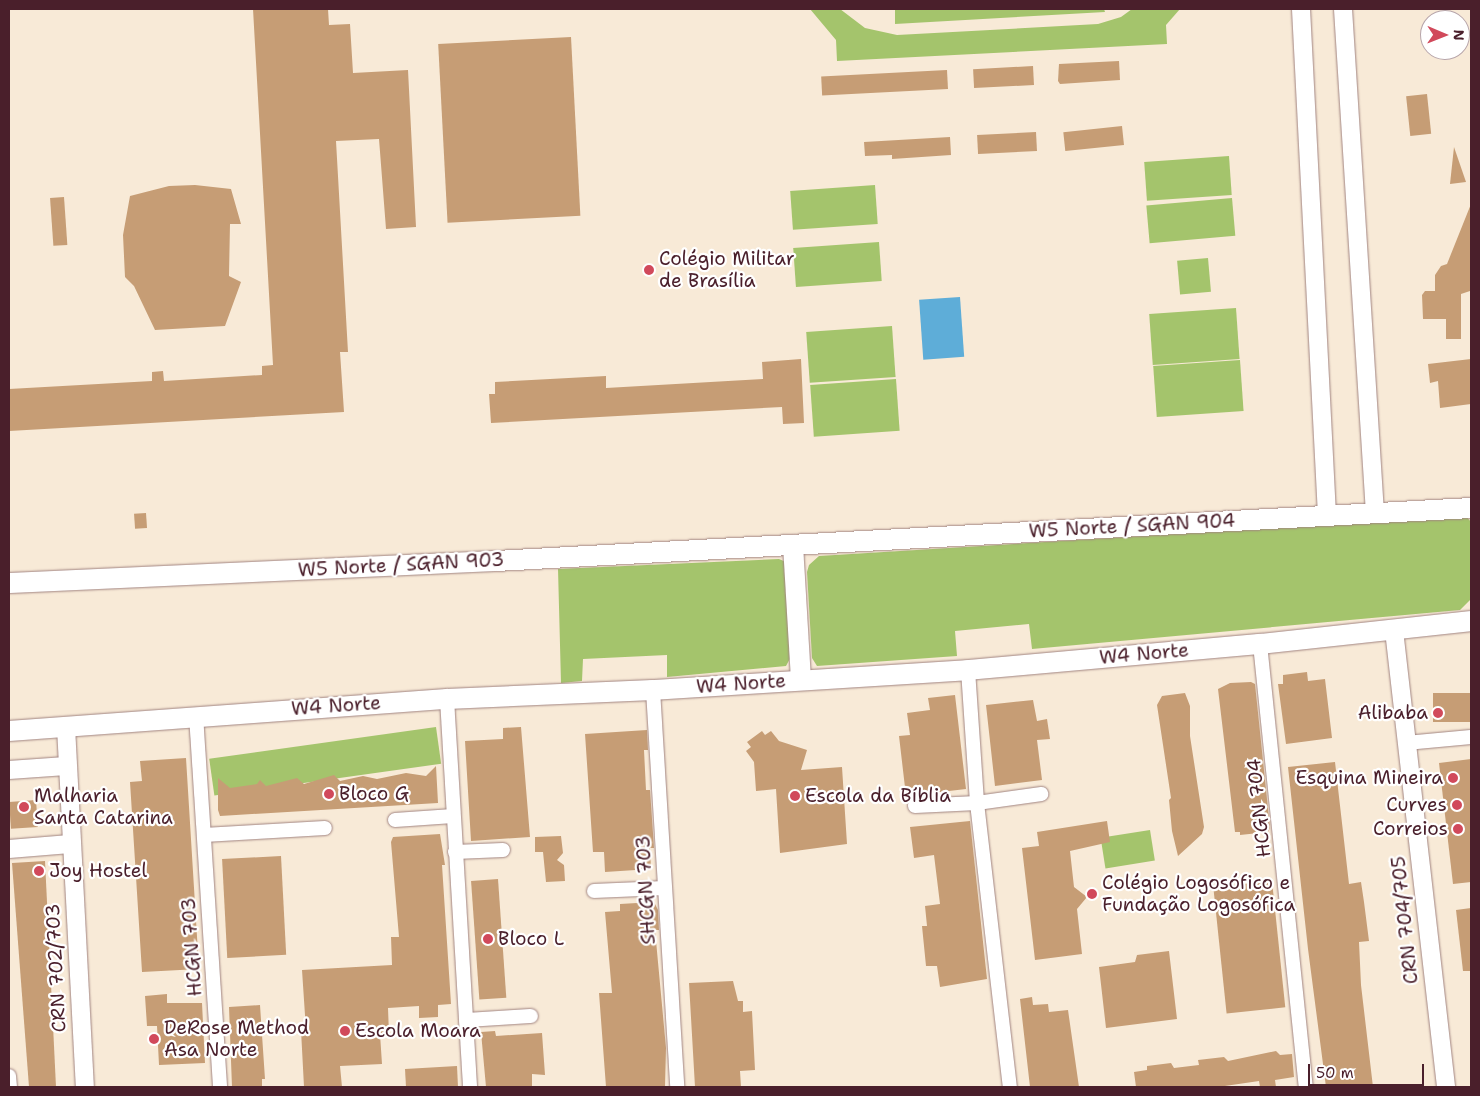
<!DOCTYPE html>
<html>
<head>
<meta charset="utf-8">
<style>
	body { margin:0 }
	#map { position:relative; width:1480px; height:1096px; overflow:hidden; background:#f8ead7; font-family:"Shantell Sans",sans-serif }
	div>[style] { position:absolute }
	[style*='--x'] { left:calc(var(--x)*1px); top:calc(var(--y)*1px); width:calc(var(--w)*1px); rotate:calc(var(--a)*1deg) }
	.green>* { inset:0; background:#a4c46c; transform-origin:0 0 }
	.water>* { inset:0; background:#5eadd8; transform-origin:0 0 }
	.building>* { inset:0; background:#c69d75; transform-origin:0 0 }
	.roads { filter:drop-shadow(0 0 1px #a18481) drop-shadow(0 0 1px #a18481) }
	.minor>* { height:14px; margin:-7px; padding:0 7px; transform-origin:7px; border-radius:7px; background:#fff }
	.tertiary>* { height:18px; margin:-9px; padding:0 9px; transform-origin:9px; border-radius:9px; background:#fff }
	.secondary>* { height:20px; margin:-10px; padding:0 10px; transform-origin:10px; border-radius:10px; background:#fff }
	.dots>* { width:14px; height:14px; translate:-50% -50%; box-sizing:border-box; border:2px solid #fff; border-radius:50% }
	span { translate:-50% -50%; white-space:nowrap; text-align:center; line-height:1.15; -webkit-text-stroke:4.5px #fff; paint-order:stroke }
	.poi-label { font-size:19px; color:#4a1f2b }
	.left { translate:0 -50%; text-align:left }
	.right { translate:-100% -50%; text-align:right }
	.street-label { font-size:19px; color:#4a1f2b }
	.frame { position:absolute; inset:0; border:10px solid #4a1f2b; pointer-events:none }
	.north { position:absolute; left:1420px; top:10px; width:50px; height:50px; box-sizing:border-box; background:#fff; border:1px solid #b7a5aa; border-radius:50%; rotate:91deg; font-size:14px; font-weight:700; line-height:20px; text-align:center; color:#4a1f2b }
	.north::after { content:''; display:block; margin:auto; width:18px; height:22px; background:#d1495b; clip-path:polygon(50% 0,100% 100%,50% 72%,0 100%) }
	.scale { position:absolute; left:1308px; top:1064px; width:116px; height:22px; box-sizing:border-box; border:2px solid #4a1f2b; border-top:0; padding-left:6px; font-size:15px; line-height:18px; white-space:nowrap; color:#4a1f2b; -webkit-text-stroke:4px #fff; paint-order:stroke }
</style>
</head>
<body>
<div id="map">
	<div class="green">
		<i style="clip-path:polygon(810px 9px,840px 9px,865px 28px,897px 35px,1098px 24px,1121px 17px,1132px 9px,1180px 9px,1166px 25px,1167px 44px,837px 61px,836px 40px)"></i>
		<i style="clip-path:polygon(895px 9px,1104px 9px,1105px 12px,895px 24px)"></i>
		<i style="left:1229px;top:156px;width:39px;height:85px;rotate:86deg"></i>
		<i style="left:875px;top:185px;width:39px;height:85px;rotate:86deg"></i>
		<i style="left:1232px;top:198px;width:38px;height:86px;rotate:85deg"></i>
		<i style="left:879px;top:242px;width:39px;height:86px;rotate:86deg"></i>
		<i style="left:1208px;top:258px;width:34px;height:31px;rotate:85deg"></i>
		<i style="left:1236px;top:308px;width:51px;height:87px;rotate:86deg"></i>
		<i style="left:892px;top:326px;width:51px;height:86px;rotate:86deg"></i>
		<i style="left:1240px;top:360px;width:51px;height:87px;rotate:86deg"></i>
		<i style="left:896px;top:379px;width:52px;height:86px;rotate:86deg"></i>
		<i style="clip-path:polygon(1466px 516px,1471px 522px,1471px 599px,1460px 610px,1032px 649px,1029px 624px,955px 631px,957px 656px,817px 666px,812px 658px,807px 572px,809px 565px,819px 556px)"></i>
		<i style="clip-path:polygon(779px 559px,786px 562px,793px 653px,786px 666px,667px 677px,667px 655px,583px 659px,582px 681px,561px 683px,558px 569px)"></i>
		<i style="left:436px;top:727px;width:37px;height:229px;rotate:82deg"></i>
		<i style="left:1150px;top:830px;width:31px;height:50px;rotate:81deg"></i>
	</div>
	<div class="water">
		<i style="left:960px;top:297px;width:60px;height:41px;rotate:86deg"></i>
	</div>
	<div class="building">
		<i style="clip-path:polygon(253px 9px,328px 9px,329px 25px,350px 24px,353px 73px,408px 70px,416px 227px,386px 229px,379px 139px,336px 141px,348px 352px,340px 352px,344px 412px,9px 431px,9px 389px,152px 381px,152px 372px,163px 371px,164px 381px,262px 375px,262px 366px,273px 365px)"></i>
		<i style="left:571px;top:37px;width:179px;height:133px;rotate:87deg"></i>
		<i style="clip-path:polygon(1119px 61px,1120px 80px,1060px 84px,1058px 81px,1059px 64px)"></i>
		<i style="left:1033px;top:66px;width:19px;height:60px;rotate:87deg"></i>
		<i style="left:947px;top:70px;width:19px;height:126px;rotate:87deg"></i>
		<i style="left:1427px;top:94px;width:40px;height:21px;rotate:84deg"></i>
		<i style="left:1122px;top:126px;width:19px;height:59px;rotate:84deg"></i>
		<i style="left:1036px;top:132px;width:19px;height:59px;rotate:87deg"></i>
		<i style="clip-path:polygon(950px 137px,951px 155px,892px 159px,892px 155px,865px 156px,864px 142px)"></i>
		<i style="clip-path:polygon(1454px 147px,1466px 182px,1450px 184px)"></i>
		<i style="clip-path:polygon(195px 185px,231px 189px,241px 224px,230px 224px,229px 276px,241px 282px,225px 326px,155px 330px,134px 286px,125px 277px,123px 235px,130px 196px,169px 186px)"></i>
		<i style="left:64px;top:197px;width:48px;height:14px;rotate:86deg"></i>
		<i style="clip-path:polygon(1471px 204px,1470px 291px,1461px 294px,1461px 339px,1446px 339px,1446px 319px,1423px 319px,1422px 295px,1425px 291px,1435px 291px,1435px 275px,1441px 266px,1447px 264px)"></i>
		<i style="clip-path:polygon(801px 359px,804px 423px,783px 424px,782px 407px,491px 423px,489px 394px,495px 394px,495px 382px,606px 376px,606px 388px,763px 379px,762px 362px)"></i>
		<i style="clip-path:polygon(1471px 359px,1471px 404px,1440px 408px,1438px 381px,1430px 383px,1428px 364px)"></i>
		<i style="left:146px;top:513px;width:15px;height:12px;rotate:86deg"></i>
		<i style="clip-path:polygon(1307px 672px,1308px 681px,1325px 679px,1332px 738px,1286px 744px,1278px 684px,1283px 684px,1283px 675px)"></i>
		<i style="clip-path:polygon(1251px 682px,1255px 684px,1270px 828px,1268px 832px,1240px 835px,1240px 832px,1235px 832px,1218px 689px,1230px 683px)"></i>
		<i style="clip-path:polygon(1185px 693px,1190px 706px,1190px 736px,1204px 827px,1202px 834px,1178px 856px,1172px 831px,1169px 800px,1171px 798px,1157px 705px,1162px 696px)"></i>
		<i style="left:1471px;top:693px;width:29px;height:38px;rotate:90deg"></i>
		<i style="clip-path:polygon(955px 695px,966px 789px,906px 796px,899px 736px,910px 735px,907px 713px,930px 710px,928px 698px)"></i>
		<i style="clip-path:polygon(1033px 700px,1037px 721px,1047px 719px,1050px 739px,1037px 740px,1042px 780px,995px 786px,986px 705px)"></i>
		<i style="clip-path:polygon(521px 727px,530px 837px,471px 841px,465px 741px,503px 739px,503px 728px)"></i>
		<i style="clip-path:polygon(647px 730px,648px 750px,644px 750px,646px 790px,650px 790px,654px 848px,650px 848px,651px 869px,605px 872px,604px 852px,593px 852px,585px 734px)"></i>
		<i style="clip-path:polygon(762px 731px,765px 735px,771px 731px,779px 741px,807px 750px,801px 770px,842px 767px,847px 844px,780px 853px,776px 789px,756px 791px,754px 762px,746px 751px,751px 747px,747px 742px)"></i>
		<i style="clip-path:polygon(186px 758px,199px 969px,142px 972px,130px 782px,142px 781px,140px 761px)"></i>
		<i style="clip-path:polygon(1471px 759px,1471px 882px,1453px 884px,1439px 763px)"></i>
		<i style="clip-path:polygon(1335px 762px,1349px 884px,1361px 882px,1364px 902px,1369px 941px,1359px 942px,1361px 985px,1373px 1087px,1326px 1087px,1308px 949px,1288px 767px)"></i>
		<i style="clip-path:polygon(436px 766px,438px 803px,220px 816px,218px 810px,218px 778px,230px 788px,257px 784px,260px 780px,266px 786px,297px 778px,304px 784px,334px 775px,340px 781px,363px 776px,377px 779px,406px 773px,426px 776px)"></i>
		<i style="left:36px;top:800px;width:27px;height:27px;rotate:86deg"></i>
		<i style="clip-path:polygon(970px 821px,987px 979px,940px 987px,937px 966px,926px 966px,922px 926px,927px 926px,925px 906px,940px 904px,934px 855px,914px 858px,910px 827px)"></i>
		<i style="clip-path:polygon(1107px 821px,1110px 842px,1070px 851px,1074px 887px,1087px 897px,1077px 909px,1082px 954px,1035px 960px,1022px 848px,1039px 846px,1037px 832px)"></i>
		<i style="clip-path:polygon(440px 834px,445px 865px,442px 865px,451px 1004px,438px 1005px,438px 1017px,419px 1018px,419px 1006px,388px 1008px,389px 1034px,380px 1034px,382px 1064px,340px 1066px,342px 1087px,304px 1087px,301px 1030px,306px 1030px,302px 970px,392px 965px,391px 937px,399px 937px,391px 842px,393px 837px)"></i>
		<i style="clip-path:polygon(561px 836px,563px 853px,557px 860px,564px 865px,565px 881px,546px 882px,543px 852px,535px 852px,535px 837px)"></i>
		<i style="left:281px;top:856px;width:99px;height:59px;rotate:87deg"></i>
		<i style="clip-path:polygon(45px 861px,56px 1087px,29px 1087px,12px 863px)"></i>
		<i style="left:498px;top:879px;width:119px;height:27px;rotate:86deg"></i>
		<i style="left:1272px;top:881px;width:127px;height:59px;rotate:84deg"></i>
		<i style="clip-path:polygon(654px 902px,658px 910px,659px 930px,655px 930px,666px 1048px,665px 1087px,606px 1087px,599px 993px,612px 993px,605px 912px,620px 911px,620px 904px)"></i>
		<i style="clip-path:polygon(1471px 908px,1471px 971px,1463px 971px,1456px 910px)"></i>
		<i style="clip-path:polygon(1169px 951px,1177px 1019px,1106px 1028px,1099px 967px,1135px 962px,1137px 955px)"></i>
		<i style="clip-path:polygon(733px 981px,738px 1001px,743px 1001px,743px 1012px,752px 1011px,755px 1070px,740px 1071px,741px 1087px,695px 1087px,689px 983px)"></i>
		<i style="clip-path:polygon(167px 994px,167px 1003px,202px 1003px,205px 1063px,159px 1065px,157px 1026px,147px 1026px,145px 996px)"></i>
		<i style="clip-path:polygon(1032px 997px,1033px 1005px,1048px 1004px,1049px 1012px,1068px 1010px,1079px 1087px,1030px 1087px,1020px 999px)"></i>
		<i style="clip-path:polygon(260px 1005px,265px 1079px,262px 1079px,262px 1087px,232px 1087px,229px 1007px)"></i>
		<i style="clip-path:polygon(495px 1031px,496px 1036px,542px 1033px,545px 1075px,532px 1074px,532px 1087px,486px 1087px,481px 1032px)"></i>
		<i style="clip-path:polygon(1276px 1051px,1280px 1055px,1292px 1054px,1294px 1077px,1275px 1080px,1276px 1087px,1260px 1087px,1259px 1081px,1218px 1087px,1136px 1087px,1134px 1072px,1147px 1070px,1147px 1066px,1171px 1063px,1174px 1068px,1199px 1065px,1198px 1060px,1224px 1057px,1228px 1061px)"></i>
		<i style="clip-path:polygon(457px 1066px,458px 1087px,406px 1087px,405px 1069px)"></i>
	</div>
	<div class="roads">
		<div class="minor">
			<i style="--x:1260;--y:644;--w:445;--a:84.1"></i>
			<i style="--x:968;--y:670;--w:133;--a:86.1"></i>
			<i style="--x:977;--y:803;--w:286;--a:83.4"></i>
			<i style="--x:653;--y:690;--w:398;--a:86.5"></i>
			<i style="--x:447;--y:699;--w:389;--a:86.6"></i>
			<i style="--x:196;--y:715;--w:373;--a:86.3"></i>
			<i style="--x:1406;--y:743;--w:65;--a:-5.3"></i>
			<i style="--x:915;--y:806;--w:62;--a:-2.8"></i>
			<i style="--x:977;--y:803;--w:65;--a:-8"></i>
			<i style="--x:395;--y:820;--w:58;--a:-3.9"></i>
			<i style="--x:204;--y:835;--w:121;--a:-3.3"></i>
			<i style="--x:455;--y:852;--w:48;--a:-2.4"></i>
			<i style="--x:594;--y:891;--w:70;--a:-2.5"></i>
			<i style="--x:466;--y:1020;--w:65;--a:-3.5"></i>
			<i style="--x:9;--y:1076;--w:11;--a:85"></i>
		</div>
		<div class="tertiary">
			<i style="--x:1301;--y:9;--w:507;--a:87.06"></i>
			<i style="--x:1343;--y:9;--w:505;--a:86.37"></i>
			<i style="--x:1394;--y:630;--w:460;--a:83.5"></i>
			<i style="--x:66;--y:727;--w:361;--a:87"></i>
			<i style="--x:9;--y:770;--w:57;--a:-4"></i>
			<i style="--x:9;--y:849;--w:61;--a:-4.7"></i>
		</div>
		<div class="secondary">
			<i style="--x:793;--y:545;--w:135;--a:86.6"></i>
			<i style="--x:9;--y:583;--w:487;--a:-2.6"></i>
			<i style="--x:496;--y:561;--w:976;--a:-3.11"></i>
			<i style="--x:9;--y:731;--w:439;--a:-4.2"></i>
			<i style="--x:447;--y:699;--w:206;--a:-2.5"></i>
			<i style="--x:653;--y:690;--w:316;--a:-3.6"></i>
			<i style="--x:968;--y:670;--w:293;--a:-5.1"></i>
			<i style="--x:1260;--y:644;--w:212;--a:-6.2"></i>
		</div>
	</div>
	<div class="dots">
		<i style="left:649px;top:270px;background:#d1495b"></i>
		<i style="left:1438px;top:713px;background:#d1495b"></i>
		<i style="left:1453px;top:778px;background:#d1495b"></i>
		<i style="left:329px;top:794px;background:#d1495b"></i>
		<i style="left:795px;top:796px;background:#d1495b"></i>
		<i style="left:1457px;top:805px;background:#d1495b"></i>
		<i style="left:24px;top:807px;background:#d1495b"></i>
		<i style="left:1458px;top:829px;background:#d1495b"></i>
		<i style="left:39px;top:871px;background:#d1495b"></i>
		<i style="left:1092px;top:894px;background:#d1495b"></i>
		<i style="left:488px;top:939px;background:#d1495b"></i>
		<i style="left:345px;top:1031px;background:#d1495b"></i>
		<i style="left:154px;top:1039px;background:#d1495b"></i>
	</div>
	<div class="poi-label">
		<span class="left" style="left:659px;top:270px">Colégio Militar<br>de Brasília</span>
		<span class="right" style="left:1428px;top:713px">Alibaba</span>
		<span class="right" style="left:1443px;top:778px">Esquina Mineira</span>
		<span class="left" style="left:339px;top:794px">Bloco G</span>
		<span class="left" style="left:34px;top:807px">Malharia<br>Santa Catarina</span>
		<span class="left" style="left:805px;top:796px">Escola da Bíblia</span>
		<span class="right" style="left:1447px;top:805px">Curves</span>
		<span class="right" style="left:1448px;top:829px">Correios</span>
		<span class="left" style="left:49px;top:871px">Joy Hostel</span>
		<span class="left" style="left:1102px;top:894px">Colégio Logosófico e<br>Fundação Logosófica</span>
		<span class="left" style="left:498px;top:939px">Bloco L</span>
		<span class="left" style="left:164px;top:1039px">DeRose Method<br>Asa Norte</span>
		<span class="left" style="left:355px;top:1031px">Escola Moara</span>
	</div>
	<div class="street-label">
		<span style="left:1132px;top:526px;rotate:-3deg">W5 Norte / SGAN 904</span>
		<span style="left:401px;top:565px;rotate:-3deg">W5 Norte / SGAN 903</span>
		<span style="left:1144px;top:654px;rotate:-5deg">W4 Norte</span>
		<span style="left:741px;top:684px;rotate:-4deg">W4 Norte</span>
		<span style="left:336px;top:706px;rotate:-4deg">W4 Norte</span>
		<span style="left:1259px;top:808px;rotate:-96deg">HCGN 704</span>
		<span style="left:646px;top:890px;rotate:-93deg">SHCGN 703</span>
		<span style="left:1405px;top:920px;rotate:-96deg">CRN 704/705</span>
		<span style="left:192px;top:947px;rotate:-94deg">HCGN 703</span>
		<span style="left:56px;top:968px;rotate:-93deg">CRN 702/703</span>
	</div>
	<div class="frame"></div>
	<div class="north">N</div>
	<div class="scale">50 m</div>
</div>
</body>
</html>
